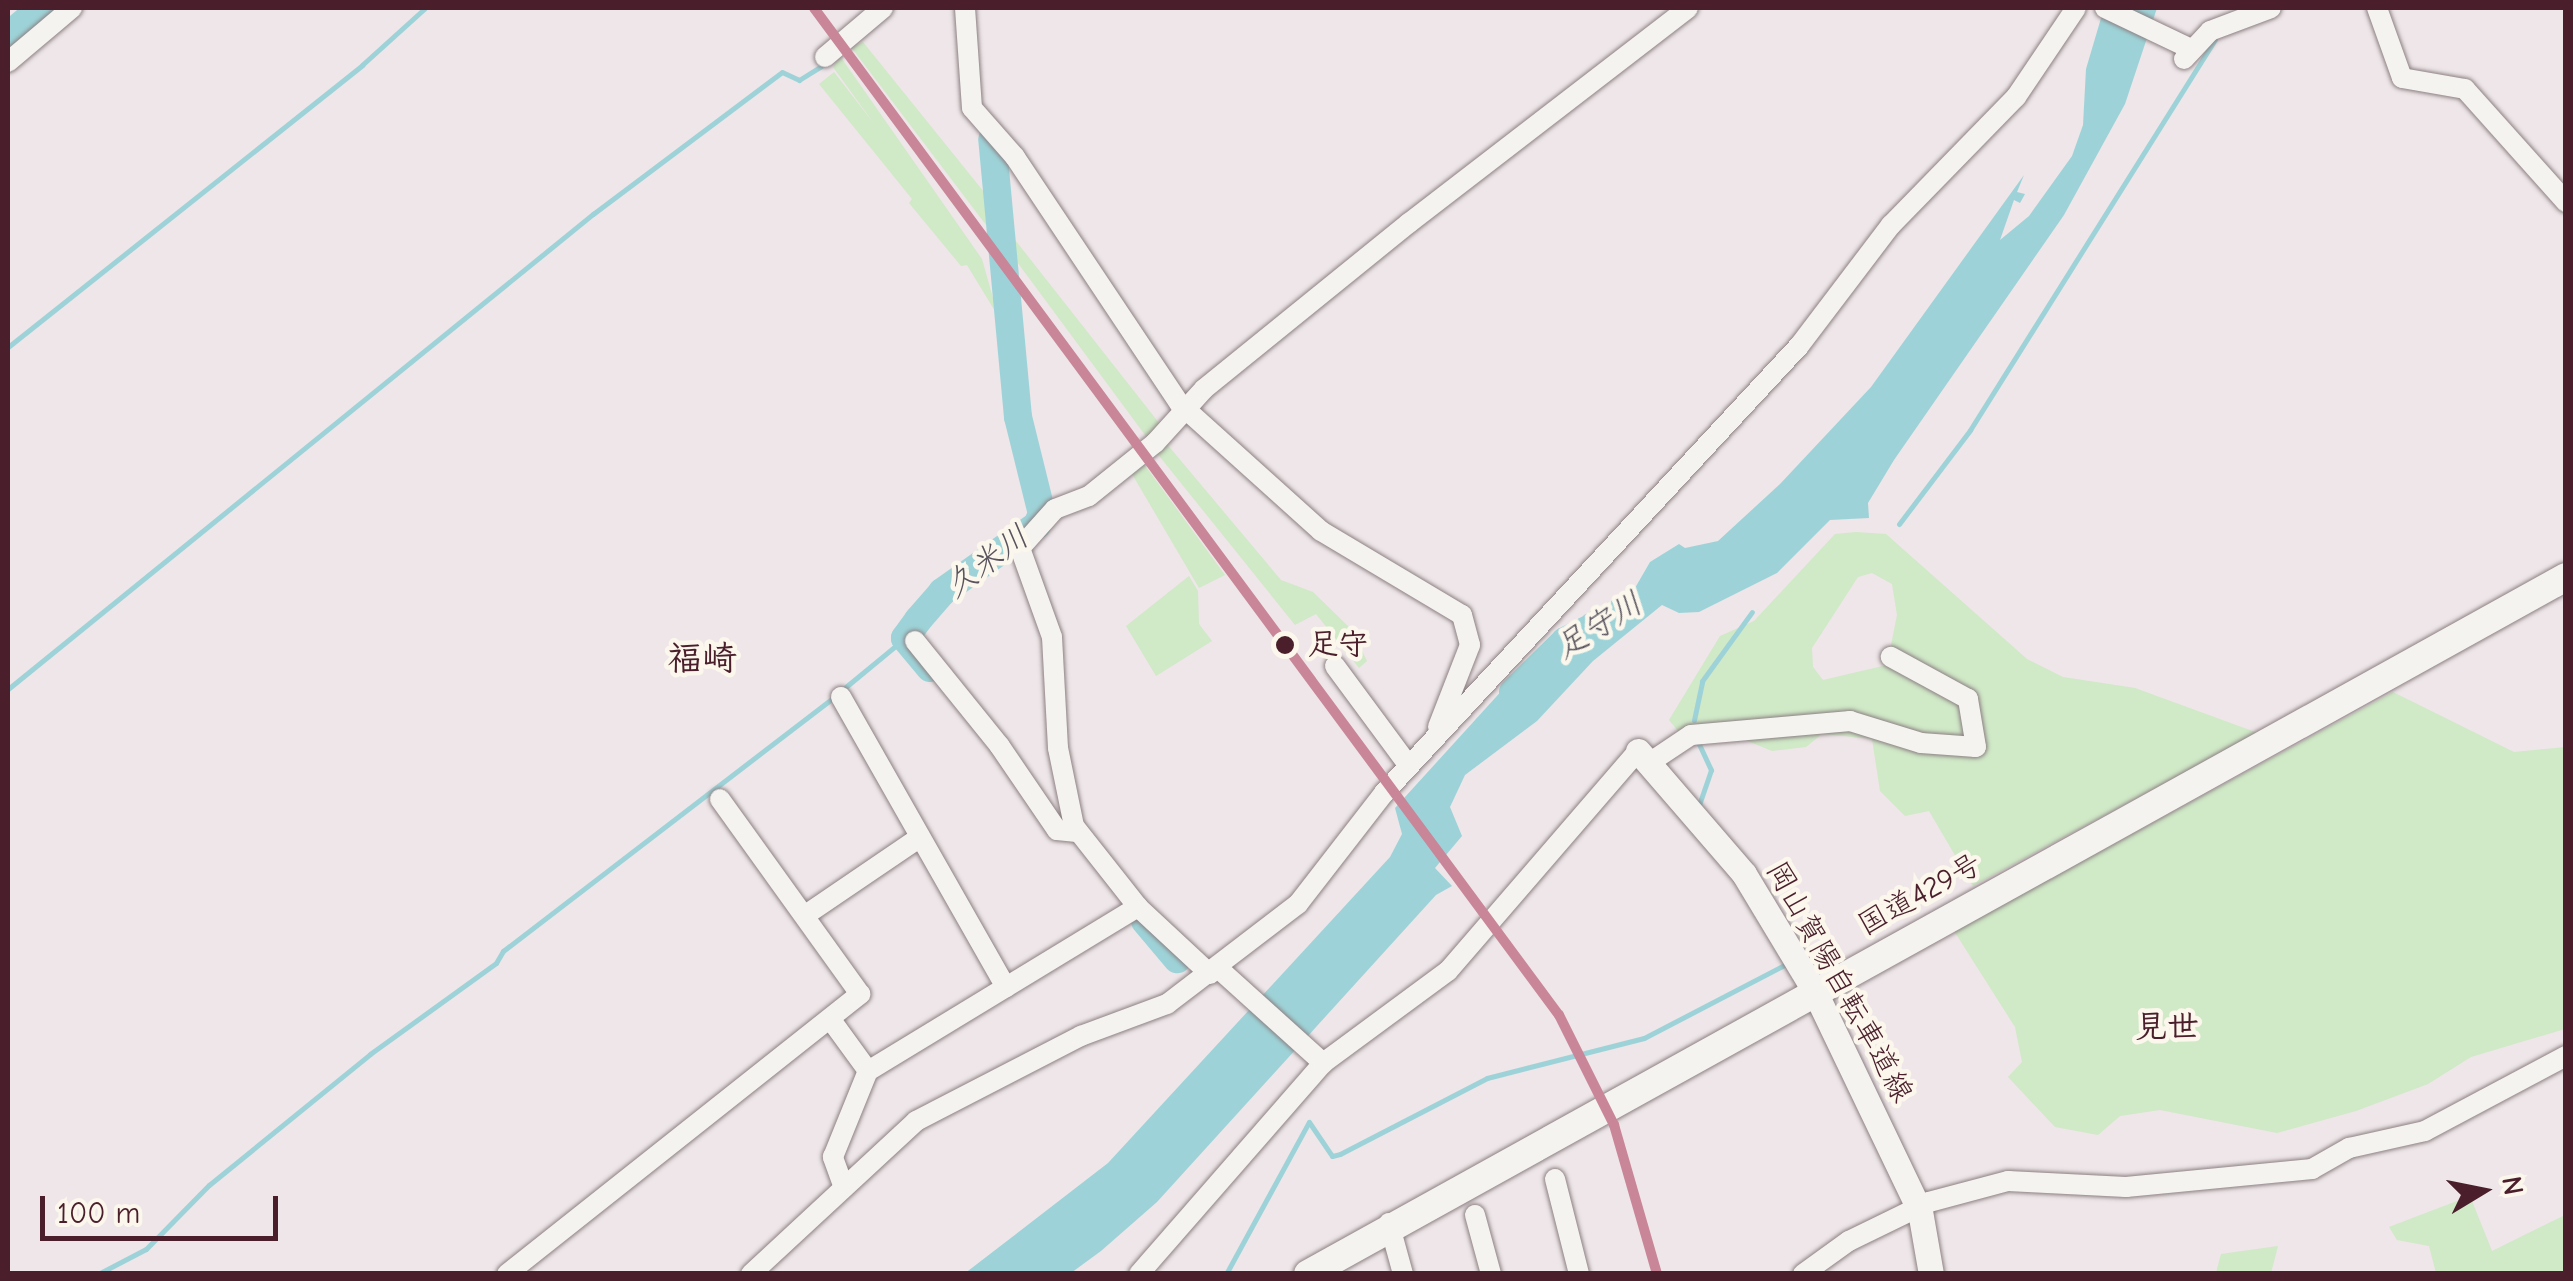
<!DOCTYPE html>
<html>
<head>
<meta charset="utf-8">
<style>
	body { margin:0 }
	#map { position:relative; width:2573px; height:1281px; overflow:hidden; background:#eee6e8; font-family:"Comic Neue","Klee One",sans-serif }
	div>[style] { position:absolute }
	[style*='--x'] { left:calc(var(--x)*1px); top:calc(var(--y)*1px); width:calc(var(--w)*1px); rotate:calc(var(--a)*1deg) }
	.green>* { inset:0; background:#d0e9c7 }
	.water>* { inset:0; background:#9dd3d8 }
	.stream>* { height:5px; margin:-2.5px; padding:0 2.5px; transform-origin:2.5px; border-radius:2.5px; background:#9dd3d8 }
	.river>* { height:28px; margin:-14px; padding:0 14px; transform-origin:14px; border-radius:14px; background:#9dd3d8 }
	.roads { filter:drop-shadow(0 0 2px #8c8083) drop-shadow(0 0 2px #8c8083) }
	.minor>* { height:20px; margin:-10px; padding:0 10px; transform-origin:10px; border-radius:10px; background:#f5f3f0 }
	.major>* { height:25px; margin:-12.5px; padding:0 12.5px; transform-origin:12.5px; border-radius:12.5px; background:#f5f3f0 }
	.highway>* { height:28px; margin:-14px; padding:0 14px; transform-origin:14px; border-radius:14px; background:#f5f3f0 }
	.rail-1>* { height:10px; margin:-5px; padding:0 5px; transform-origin:5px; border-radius:5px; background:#c98699 }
	.dots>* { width:28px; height:28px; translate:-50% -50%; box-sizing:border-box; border:5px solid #fbf7ec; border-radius:50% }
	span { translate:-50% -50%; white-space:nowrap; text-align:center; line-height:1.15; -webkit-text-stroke:9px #fbf7ec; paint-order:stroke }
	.stop-label { font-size:30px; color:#4a1f2b; font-weight:700 }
	.left { translate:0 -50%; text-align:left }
	.street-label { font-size:30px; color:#4a1f2b }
	.water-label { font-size:32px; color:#58535d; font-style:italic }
	.neighbourhood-label { font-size:32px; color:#4a1f2b; font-weight:700 }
	.quarter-label { font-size:35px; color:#4a1f2b; font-weight:700 }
	.frame { position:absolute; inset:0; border:10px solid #4a1f2b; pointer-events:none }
	.north { position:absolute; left:2433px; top:1141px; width:100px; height:100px; -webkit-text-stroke:8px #fbf7ec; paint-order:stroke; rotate:80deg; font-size:28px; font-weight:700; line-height:40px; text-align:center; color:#4a1f2b }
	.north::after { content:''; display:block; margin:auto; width:35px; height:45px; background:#4a1f2b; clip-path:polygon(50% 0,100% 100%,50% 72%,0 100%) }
	.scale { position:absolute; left:40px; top:1196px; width:238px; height:45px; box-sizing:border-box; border:5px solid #4a1f2b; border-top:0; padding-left:12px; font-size:30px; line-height:35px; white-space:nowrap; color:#4a1f2b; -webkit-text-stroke:8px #fbf7ec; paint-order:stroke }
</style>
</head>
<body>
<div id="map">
	<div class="green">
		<i style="clip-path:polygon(863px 42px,988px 197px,999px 242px,851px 47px)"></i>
		<i style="clip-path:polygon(840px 56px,982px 259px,998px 316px,967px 265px,961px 266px,909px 203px,912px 199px,819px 84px,834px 72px,875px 125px,833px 67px)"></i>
		<i style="clip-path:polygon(1012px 236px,1163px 428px,1148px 439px,1012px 255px)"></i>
		<i style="clip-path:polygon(1166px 443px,1281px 580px,1313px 592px,1352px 630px,1367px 661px,1359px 668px,1316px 614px,1295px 625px,1156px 452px)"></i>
		<i style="clip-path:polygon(1144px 464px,1225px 575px,1199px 588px,1132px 474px)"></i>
		<i style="clip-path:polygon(evenodd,1856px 532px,1886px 534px,2027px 659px,2063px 677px,2135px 688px,2258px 733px,1973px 886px,1929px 811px,1905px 816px,1880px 791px,1872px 739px,1822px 734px,1806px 747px,1772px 751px,1713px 727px,1678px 731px,1669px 720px,1720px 636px,1754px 621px,1835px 534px,1856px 532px,1872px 573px,1892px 584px,1897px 615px,1887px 665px,1823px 680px,1813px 667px,1812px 648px,1858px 577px,1872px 573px)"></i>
		<i style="clip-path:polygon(1189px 576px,1198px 591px,1199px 624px,1212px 641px,1156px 676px,1126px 626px)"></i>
		<i style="clip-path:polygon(2393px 692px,2514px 752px,2565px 747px,2565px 1029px,2471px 1057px,2428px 1084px,2356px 1111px,2277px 1133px,2160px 1110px,2120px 1116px,2098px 1135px,2055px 1127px,2008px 1077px,2022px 1062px,2015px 1027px,1954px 931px)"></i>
		<i style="clip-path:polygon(2470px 1196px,2492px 1251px,2565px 1215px,2565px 1273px,2436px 1273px,2429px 1246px,2397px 1240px,2389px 1227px)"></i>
		<i style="clip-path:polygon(2278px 1246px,2271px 1273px,2216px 1273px,2221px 1254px)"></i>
	</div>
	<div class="water">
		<i style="clip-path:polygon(2104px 8px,2157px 8px,2125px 104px,2064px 215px,1894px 460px,1868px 503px,1869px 518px,1830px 520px,1777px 573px,1699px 612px,1679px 613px,1662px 605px,1593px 661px,1537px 721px,1465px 775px,1450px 807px,1462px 836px,1435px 868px,1452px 886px,1436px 895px,1157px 1202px,1101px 1251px,1071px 1273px,964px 1274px,1108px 1163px,1390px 857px,1402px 834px,1395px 808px,1526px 664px,1537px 658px,1547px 669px,1584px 615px,1635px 588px,1650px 562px,1679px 544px,1685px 548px,1718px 541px,1780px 484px,1871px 387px,2024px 175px,2017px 192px,2025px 194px,2020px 203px,2014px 200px,2000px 240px,2029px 216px,2072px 156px,2083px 125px,2086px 69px)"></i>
	</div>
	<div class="stream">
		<i style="--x:8;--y:347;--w:453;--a:-38.5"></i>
		<i style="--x:362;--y:65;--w:85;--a:-42.1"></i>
		<i style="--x:1899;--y:524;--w:118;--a:-52.9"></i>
		<i style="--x:1970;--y:430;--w:461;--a:-57.9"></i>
		<i style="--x:8;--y:689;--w:754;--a:-39.08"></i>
		<i style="--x:593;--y:214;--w:236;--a:-36.9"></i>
		<i style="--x:782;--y:72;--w:19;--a:25"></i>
		<i style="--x:799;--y:80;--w:31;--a:-32"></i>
		<i style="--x:842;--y:690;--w:82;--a:-39.5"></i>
		<i style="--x:1694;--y:720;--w:40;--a:-78"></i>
		<i style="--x:1702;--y:681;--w:85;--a:-54.1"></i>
		<i style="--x:1698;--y:742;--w:31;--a:65"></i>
		<i style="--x:1711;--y:770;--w:37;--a:109"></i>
		<i style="--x:98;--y:1274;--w:54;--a:-27.5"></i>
		<i style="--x:146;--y:1249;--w:90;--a:-45.5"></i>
		<i style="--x:209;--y:1185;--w:208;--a:-39.1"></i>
		<i style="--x:370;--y:1054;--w:155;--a:-35.8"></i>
		<i style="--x:496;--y:963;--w:14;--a:-60"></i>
		<i style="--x:503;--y:951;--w:417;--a:-37.5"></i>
		<i style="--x:1226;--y:1274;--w:173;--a:-61.4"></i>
		<i style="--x:1309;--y:1122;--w:41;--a:55.9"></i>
		<i style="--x:1332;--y:1156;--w:8;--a:-14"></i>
		<i style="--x:1340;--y:1154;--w:165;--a:-27.3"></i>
		<i style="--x:1487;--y:1078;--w:162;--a:-14.3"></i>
		<i style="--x:1644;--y:1038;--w:162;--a:-27.5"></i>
	</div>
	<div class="river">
		<i style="--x:8;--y:36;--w:43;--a:-40.3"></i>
		<i style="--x:930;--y:668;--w:39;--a:-130"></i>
		<i style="--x:905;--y:638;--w:22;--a:-54"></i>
		<i style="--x:918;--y:620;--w:37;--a:-49"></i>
		<i style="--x:942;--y:592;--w:116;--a:-35.2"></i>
		<i style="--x:1037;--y:525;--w:12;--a:-66"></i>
		<i style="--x:1042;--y:514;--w:100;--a:-103.9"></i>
		<i style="--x:1018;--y:417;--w:279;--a:-95.3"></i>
		<i style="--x:1513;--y:692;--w:73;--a:-44.4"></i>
		<i style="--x:1565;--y:641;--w:35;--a:-27"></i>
		<i style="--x:1145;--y:921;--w:50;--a:49.9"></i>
	</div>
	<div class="roads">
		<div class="minor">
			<i style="--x:965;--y:8;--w:100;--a:86"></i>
			<i style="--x:972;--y:108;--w:65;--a:48.7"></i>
			<i style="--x:1015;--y:157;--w:297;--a:56.3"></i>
			<i style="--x:1180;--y:404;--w:190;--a:42"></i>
			<i style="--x:1321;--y:531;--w:164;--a:30.8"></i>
			<i style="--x:1462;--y:615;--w:31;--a:75"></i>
			<i style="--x:1470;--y:645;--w:88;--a:111.3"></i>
			<i style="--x:2105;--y:8;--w:93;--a:25.5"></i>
			<i style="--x:2377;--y:8;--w:74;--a:70.3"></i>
			<i style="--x:2402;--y:78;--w:64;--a:9.9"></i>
			<i style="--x:2465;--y:89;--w:152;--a:48.2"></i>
			<i style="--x:825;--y:57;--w:76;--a:-40.2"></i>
			<i style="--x:2184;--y:59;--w:38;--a:-47"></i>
			<i style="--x:2210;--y:31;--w:65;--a:-20.7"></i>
			<i style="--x:8;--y:62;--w:84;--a:-40.2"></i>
			<i style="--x:915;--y:641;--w:134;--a:51.1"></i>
			<i style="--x:999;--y:745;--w:103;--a:55.7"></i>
			<i style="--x:1057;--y:830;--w:20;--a:6"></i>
			<i style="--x:1335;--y:666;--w:124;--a:53.5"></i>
			<i style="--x:841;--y:697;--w:334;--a:60.4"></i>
			<i style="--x:1652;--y:761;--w:47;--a:-33.7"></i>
			<i style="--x:1691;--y:735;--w:160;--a:-5"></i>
			<i style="--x:1850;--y:721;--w:74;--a:17.2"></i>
			<i style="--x:1921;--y:743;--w:55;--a:4.2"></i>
			<i style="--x:1976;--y:747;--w:49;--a:-99.5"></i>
			<i style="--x:1968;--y:699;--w:88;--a:-151.4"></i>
			<i style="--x:807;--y:914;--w:135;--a:-34.2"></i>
			<i style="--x:1218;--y:968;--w:142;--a:42.1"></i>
			<i style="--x:1210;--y:974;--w:98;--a:-137.1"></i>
			<i style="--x:1138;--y:907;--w:103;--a:-128.3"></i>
			<i style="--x:1074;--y:826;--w:80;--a:-101.6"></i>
			<i style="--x:1058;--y:748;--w:111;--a:-93.1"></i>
			<i style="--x:1052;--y:637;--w:95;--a:-109.8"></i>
			<i style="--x:1020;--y:548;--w:52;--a:-48.1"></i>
			<i style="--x:1055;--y:509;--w:36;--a:-21"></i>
			<i style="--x:1089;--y:496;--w:85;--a:-38.8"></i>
			<i style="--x:1155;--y:443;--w:73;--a:-47.8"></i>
			<i style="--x:1204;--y:389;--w:264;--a:-39"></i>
			<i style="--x:1409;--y:223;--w:352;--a:-37.6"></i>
			<i style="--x:831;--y:1020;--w:63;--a:54"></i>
			<i style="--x:1555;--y:1179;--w:98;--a:75.8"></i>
			<i style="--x:843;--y:1185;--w:30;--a:-110"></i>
			<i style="--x:833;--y:1157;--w:93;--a:-67.9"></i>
			<i style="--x:868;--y:1071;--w:316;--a:-31.3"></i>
			<i style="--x:1475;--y:1215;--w:61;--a:74.8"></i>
			<i style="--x:1389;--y:1223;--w:53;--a:74.6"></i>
			<i style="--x:507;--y:1274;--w:451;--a:-38.4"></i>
			<i style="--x:860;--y:994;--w:240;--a:-125.7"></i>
			<i style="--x:751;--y:1274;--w:225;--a:-42.8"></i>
			<i style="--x:916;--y:1121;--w:186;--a:-27.3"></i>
			<i style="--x:1081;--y:1036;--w:92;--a:-20.4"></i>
			<i style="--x:1167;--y:1004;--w:165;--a:-37.4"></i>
			<i style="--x:1298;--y:904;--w:140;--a:-52.2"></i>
			<i style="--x:1384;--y:793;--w:610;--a:-47.13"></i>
			<i style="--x:1799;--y:346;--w:152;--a:-52.8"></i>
			<i style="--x:1891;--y:225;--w:179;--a:-45.7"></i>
			<i style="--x:2016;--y:97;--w:107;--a:-56"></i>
			<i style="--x:1139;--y:1274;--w:280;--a:-48.9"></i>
			<i style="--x:1323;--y:1063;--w:155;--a:-36.4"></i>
			<i style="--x:1448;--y:971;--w:291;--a:-49.2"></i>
			<i style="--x:1803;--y:1274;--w:57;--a:-35.7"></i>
			<i style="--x:1849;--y:1241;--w:89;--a:-26"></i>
			<i style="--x:1929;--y:1202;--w:82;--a:-14.9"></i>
			<i style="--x:2008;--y:1181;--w:118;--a:2.9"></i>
			<i style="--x:2126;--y:1187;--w:187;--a:-5.5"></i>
			<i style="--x:2312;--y:1169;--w:43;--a:-29.6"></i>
			<i style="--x:2349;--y:1148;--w:78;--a:-12.6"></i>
			<i style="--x:2425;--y:1131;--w:160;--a:-28"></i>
		</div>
		<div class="major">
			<i style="--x:1638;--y:751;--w:162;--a:49.2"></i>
			<i style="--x:1744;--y:874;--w:135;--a:58.9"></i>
			<i style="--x:1814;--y:990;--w:245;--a:64.4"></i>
			<i style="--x:1920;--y:1211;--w:64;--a:80.1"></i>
		</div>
		<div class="highway">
			<i style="--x:1308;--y:1274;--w:1438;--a:-28.99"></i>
		</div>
	</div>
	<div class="rail-1">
		<i style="--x:814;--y:8;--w:1253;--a:53.51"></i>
		<i style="--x:1559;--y:1015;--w:123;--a:63.4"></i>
		<i style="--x:1614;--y:1125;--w:155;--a:73.9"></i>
	</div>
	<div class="dots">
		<i style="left:1285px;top:645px;background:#4a1f2b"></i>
	</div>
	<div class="stop-label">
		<span class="left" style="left:1308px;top:645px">足守</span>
	</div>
	<div class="street-label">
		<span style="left:1920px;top:895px;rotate:-29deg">国道429号</span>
		<span style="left:1839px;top:982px;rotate:61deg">岡山賀陽自転車道線</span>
	</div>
	<div class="water-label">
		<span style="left:987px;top:562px;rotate:-37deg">久米川</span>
		<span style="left:1599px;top:626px;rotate:-32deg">足守川</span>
	</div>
	<div class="neighbourhood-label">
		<span style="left:2167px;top:1027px">見世</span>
	</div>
	<div class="quarter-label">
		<span style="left:702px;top:659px">福崎</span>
	</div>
	<div class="frame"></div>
	<div class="north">N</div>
	<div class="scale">100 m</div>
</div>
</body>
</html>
